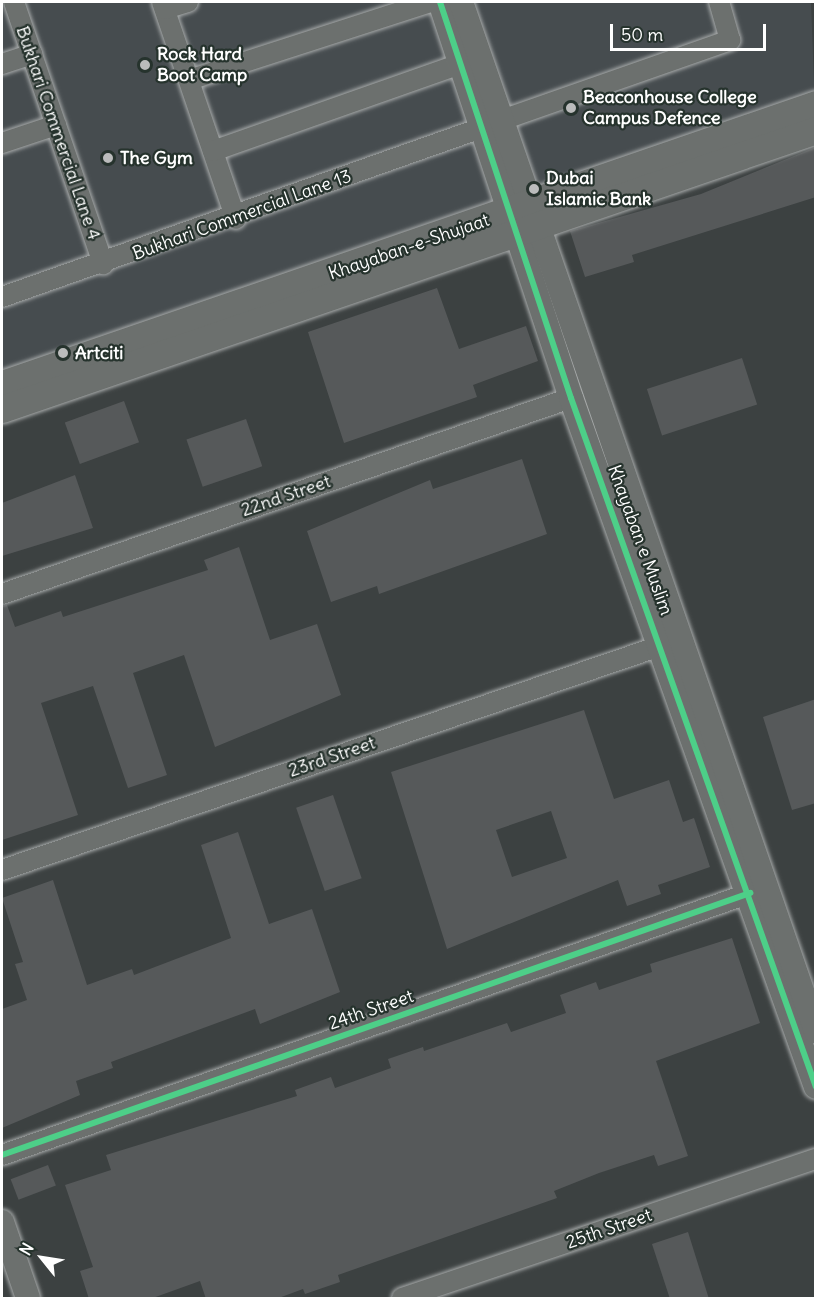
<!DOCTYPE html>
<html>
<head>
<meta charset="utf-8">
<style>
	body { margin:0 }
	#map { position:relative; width:817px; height:1300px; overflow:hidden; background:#3c4141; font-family:Delius,sans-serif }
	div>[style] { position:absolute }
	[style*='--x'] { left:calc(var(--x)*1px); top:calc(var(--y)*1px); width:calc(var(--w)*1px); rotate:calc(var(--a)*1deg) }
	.built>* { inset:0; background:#464c4f }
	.building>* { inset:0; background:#56595a; transform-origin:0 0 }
	.roads { filter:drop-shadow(0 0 2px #a7aaaa) drop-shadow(0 0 2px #a7aaaa) }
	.minor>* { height:20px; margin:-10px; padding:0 10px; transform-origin:10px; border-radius:10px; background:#6c706e }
	.tertiary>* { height:24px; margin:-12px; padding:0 12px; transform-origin:12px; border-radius:12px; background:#6c706e }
	.secondary>* { height:27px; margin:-13.5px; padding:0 13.5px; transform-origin:13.5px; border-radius:13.5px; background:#6c706e }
	.cycleway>* { height:6px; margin:-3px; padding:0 3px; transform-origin:3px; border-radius:3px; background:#4dcf88 }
	.dots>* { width:16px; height:16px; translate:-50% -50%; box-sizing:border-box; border:3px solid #26332d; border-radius:50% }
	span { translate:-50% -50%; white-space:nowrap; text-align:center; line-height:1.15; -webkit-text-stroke:4.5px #26332d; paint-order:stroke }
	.poi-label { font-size:18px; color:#fff; font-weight:700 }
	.left { translate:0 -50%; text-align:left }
	.street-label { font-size:18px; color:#fff }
	.frame { position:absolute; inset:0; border:3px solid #fff; pointer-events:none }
	.north { position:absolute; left:12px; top:1228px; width:60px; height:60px; -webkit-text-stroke:4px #26332d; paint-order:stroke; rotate:300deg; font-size:16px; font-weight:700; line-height:24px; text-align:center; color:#fff }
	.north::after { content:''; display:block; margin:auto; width:21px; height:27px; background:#fff; clip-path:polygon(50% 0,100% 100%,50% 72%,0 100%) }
	.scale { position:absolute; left:610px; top:24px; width:156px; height:27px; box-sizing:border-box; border:3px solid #fff; border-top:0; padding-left:8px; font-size:18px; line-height:21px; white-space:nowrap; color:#fff; -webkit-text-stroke:4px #26332d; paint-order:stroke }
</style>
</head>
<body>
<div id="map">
	<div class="built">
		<i style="clip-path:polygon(2px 2px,811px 2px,815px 109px,2px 390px)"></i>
	</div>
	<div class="building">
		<i style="clip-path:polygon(816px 147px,816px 197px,632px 255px,634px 262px,585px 277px,570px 231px,701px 194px)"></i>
		<i style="clip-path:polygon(437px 288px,459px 349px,526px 326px,538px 361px,473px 385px,477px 397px,344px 443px,308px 332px)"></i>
		<i style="left:742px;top:358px;width:49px;height:100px;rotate:72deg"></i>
		<i style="left:124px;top:401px;width:44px;height:63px;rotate:70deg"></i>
		<i style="left:246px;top:419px;width:50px;height:63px;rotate:71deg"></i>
		<i style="clip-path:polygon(522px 459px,547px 534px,379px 594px,377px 586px,331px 602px,307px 531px,430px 480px,433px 489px)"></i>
		<i style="clip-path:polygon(75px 475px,93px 528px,2px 556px,2px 503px)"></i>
		<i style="clip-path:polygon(239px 547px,270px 640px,317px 624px,341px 695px,215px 747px,184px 655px,133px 673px,167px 775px,128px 788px,93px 686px,41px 703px,78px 815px,2px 840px,2px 606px,7px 605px,15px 627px,61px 611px,63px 617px,208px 570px,204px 560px)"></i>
		<i style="clip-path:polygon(816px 699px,816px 803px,792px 810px,763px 717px)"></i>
		<i style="clip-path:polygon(evenodd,584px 710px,614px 799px,669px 780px,683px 822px,694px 818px,710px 867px,658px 885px,661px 894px,627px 906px,618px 880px,447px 949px,391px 772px,584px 710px,551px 811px,567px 858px,512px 877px,496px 830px,551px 811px)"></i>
		<i style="left:333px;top:795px;width:88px;height:39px;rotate:71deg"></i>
		<i style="clip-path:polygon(238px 832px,269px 924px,312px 909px,340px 992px,260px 1024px,255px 1009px,111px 1062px,113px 1068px,76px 1081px,80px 1095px,2px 1128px,2px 1009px,27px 1000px,15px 964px,23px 962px,2px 898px,53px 880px,87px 985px,132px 969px,134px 975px,231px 938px,201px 845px)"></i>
		<i style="clip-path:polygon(732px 938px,760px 1023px,656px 1061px,688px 1156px,658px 1166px,654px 1155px,599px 1173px,554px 1191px,557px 1198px,338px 1275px,340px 1282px,305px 1294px,303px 1289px,276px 1299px,206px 1299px,200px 1281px,150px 1299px,89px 1299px,80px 1271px,93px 1267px,65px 1185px,111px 1170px,106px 1155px,297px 1096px,295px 1090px,331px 1077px,335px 1088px,391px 1068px,388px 1059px,423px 1047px,424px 1051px,507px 1023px,511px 1032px,566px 1013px,560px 995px,596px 982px,599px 990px,652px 972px,650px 964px)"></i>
		<i style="left:48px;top:1165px;width:22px;height:40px;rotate:69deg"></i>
		<i style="clip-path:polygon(688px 1232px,709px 1299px,670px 1299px,652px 1244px)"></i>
	</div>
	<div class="roads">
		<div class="minor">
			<i style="--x:14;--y:2;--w:277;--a:71.2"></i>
			<i style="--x:162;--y:2;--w:229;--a:71.2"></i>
			<i style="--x:165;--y:9;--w:24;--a:-17"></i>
			<i style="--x:2;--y:64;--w:32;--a:-18"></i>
			<i style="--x:189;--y:80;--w:253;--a:-17.9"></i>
			<i style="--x:502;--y:120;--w:242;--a:-19.3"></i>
			<i style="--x:730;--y:40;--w:40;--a:-106"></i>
			<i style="--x:2;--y:143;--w:57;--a:-18.4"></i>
			<i style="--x:213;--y:151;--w:262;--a:-19.4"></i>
			<i style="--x:2;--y:297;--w:508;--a:-19.43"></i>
			<i style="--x:2;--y:594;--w:602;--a:-19.01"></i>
			<i style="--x:2;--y:870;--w:698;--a:-18.8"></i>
			<i style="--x:2;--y:1155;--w:793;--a:-19.3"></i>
			<i style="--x:402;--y:1298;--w:437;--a:-18.6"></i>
		</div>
		<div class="tertiary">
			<i style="--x:440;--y:2;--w:417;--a:71.7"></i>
			<i style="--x:571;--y:398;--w:731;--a:70.43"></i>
			<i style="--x:461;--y:2;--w:1089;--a:70.97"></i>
			<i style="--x:2;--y:1222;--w:80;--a:71.1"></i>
		</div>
		<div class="secondary">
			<i style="--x:2;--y:384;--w:861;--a:-18.98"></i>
			<i style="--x:2;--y:409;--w:860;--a:-18.92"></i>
		</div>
	</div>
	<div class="cycleway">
		<i style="--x:440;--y:2;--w:417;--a:71.7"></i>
		<i style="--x:571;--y:398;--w:731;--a:70.43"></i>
		<i style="--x:2;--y:1155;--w:793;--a:-19.3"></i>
	</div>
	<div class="dots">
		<i style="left:145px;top:65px;background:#bbbcbc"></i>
		<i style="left:571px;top:108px;background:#bbbcbc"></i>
		<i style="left:108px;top:158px;background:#bbbcbc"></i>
		<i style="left:534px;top:189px;background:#bbbcbc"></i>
		<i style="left:63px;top:353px;background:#bbbcbc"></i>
	</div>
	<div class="poi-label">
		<span class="left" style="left:157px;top:65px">Rock Hard<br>Boot Camp</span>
		<span class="left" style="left:583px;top:108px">Beaconhouse College<br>Campus Defence</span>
		<span class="left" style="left:120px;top:158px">The Gym</span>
		<span class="left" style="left:546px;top:189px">Dubai<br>Islamic Bank</span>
		<span class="left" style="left:75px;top:353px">Artciti</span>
	</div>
	<div class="street-label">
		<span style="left:58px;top:133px;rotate:71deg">Bukhari Commercial Lane 4</span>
		<span style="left:242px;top:215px;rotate:-20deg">Bukhari Commercial Lane 13</span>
		<span style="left:409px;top:247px;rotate:-19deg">Khayaban-e-Shujaat</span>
		<span style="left:286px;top:496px;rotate:-19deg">22nd Street</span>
		<span style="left:640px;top:540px;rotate:70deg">Khayaban e Muslim</span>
		<span style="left:332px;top:757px;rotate:-19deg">23rd Street</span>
		<span style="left:371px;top:1010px;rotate:-19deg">24th Street</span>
		<span style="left:609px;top:1229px;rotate:-19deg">25th Street</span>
	</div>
	<div class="frame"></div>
	<div class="north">N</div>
	<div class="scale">50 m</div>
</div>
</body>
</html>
